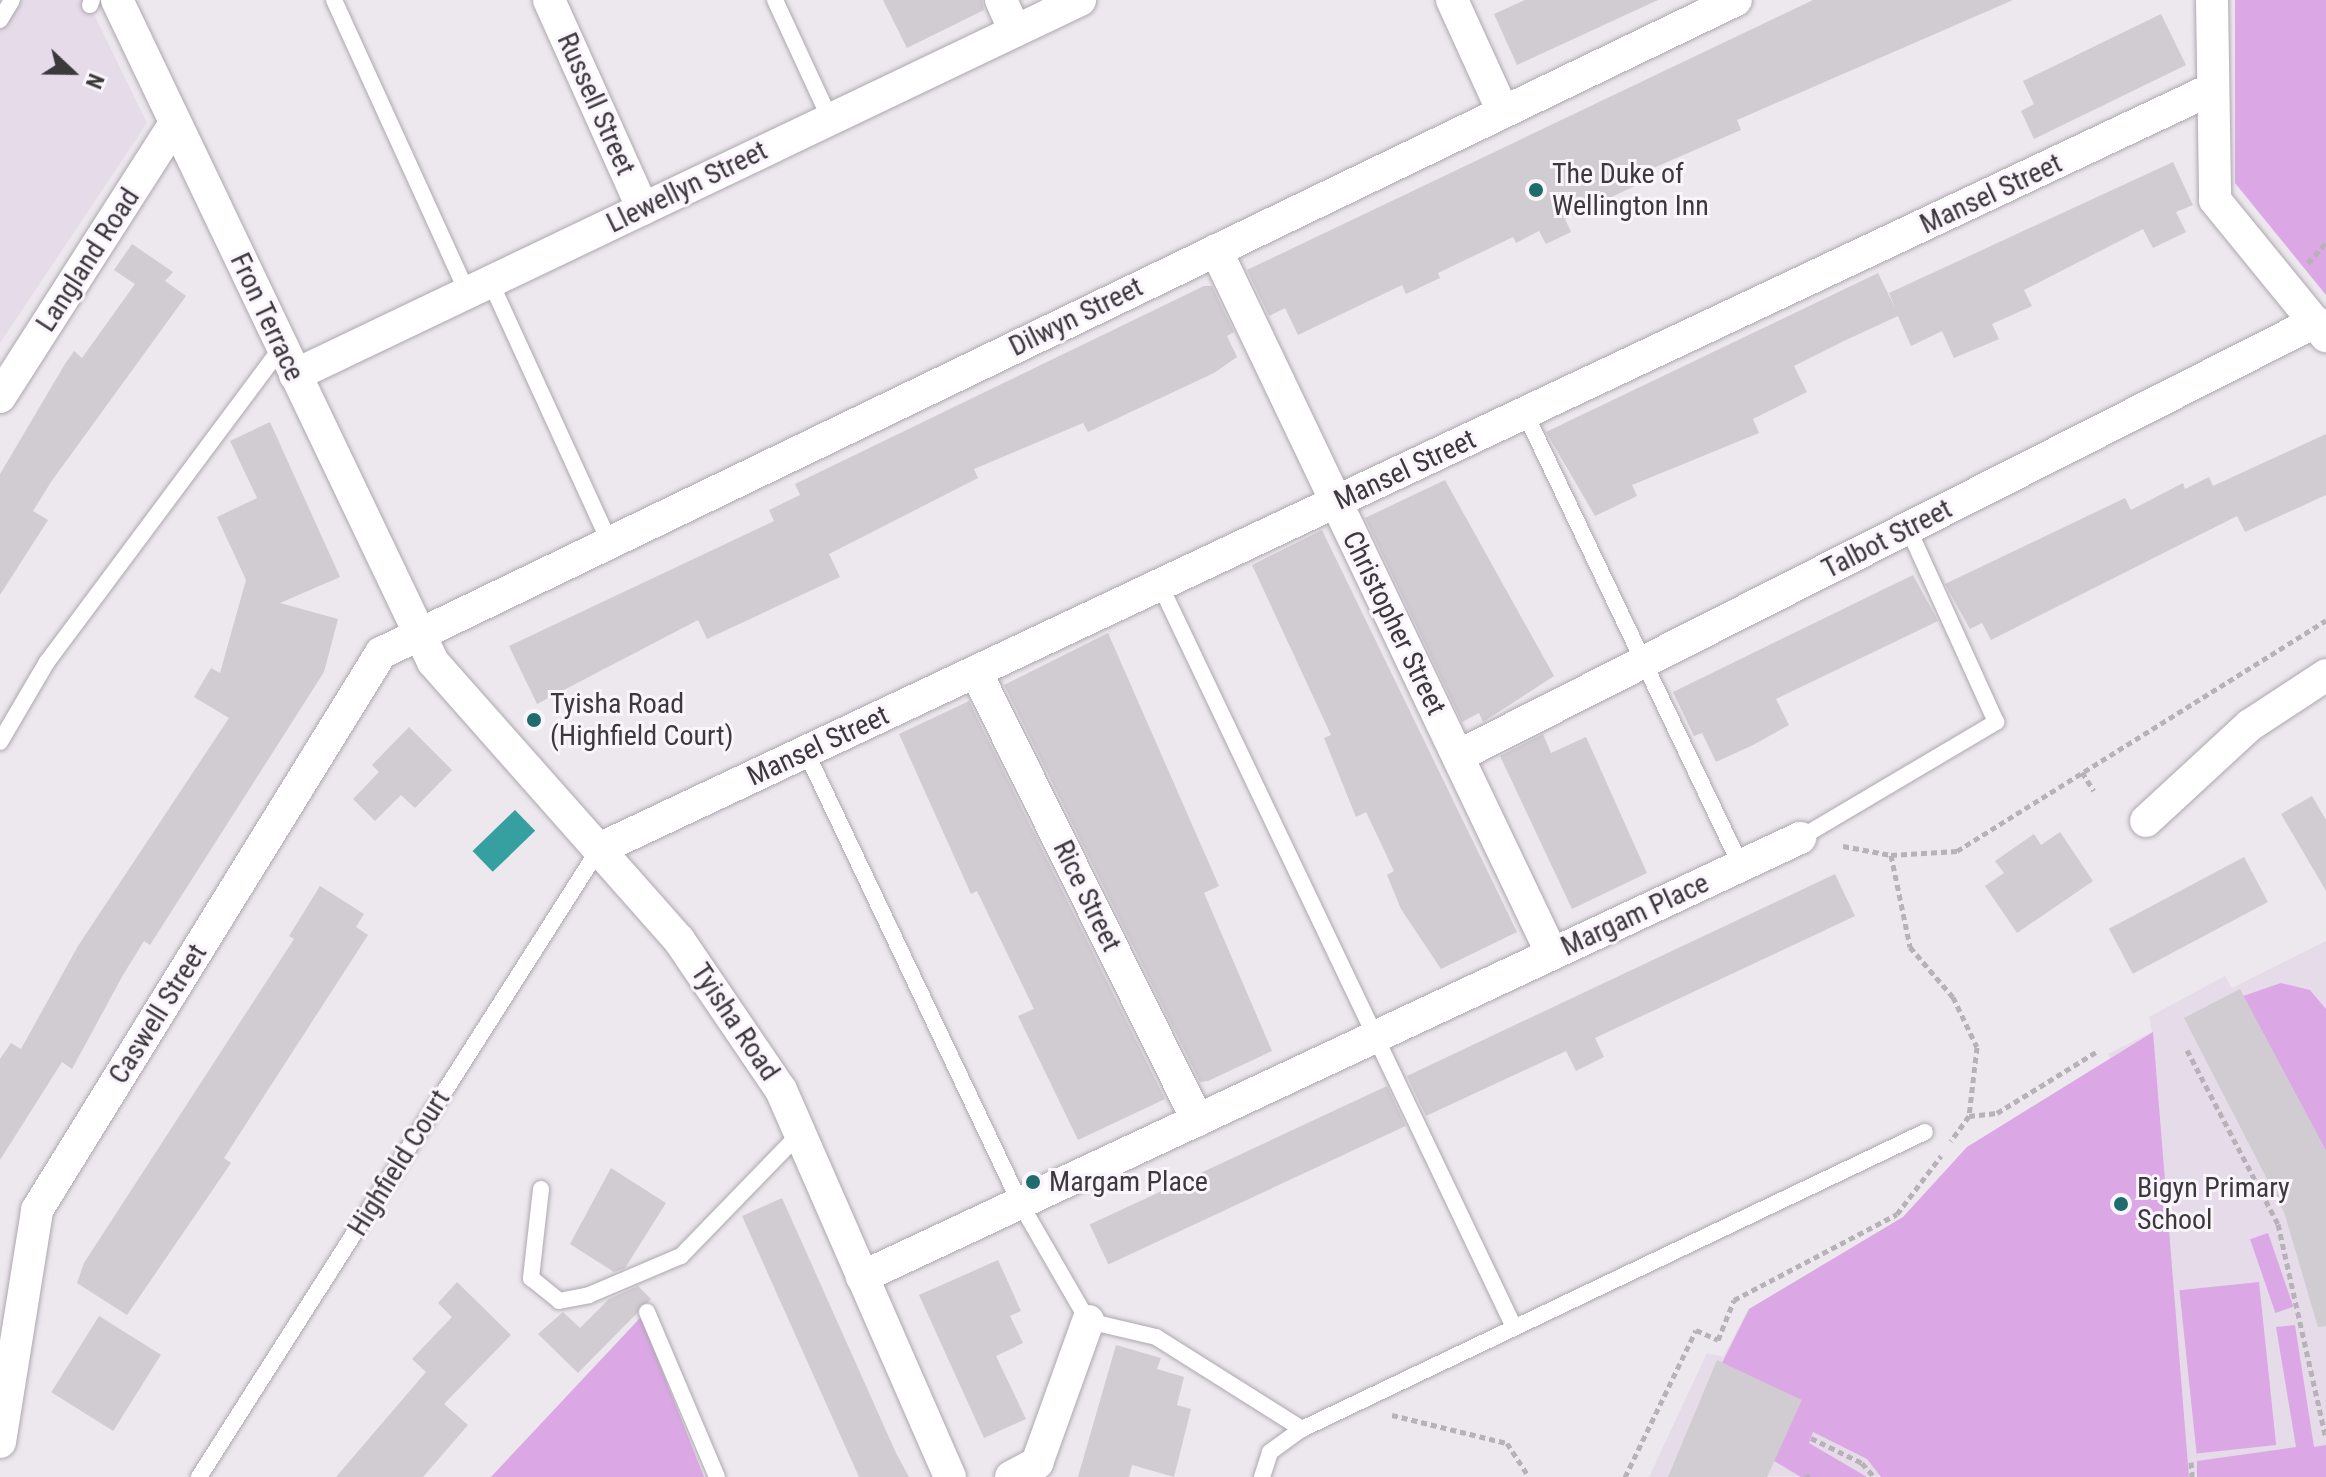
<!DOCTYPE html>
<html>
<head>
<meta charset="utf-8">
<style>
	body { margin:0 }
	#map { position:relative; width:2326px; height:1477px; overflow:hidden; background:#ede7ee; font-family:"Roboto Condensed",sans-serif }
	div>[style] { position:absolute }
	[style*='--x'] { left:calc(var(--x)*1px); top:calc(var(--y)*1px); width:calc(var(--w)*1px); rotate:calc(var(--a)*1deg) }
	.built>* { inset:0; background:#e6dbe9 }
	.green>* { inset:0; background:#dba8e5; transform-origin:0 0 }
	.water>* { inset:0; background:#36a0a1; transform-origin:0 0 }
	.building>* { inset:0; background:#d1cbd2; transform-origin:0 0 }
	.path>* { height:5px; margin-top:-2.5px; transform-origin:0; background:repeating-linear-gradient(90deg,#b7b2b8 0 6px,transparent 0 10px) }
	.roads { filter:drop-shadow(0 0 2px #ada7ae) drop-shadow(0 0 2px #ada7ae) }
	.lane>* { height:16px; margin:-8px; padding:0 8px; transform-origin:8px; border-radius:8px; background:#fff }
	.street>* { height:32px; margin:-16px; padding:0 16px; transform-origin:16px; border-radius:16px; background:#fff }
	.dots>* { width:22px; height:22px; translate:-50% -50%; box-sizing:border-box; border:4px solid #faf4fc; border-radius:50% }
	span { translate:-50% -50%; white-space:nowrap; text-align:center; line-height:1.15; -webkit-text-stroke:6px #faf4fc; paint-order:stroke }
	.street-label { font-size:28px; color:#3b393c }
	.poi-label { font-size:28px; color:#3b393c }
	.left { translate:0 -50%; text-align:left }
	.north { position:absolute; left:32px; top:32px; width:80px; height:80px; -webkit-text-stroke:6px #faf4fc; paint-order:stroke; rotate:112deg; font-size:22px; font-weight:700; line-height:32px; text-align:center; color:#3b393c }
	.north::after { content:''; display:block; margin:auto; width:28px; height:36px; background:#3b393c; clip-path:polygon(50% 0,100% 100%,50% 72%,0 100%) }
</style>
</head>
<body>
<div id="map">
	<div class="built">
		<i style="clip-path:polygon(0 0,87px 0,147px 123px,0 343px)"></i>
		<i style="clip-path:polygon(2326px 941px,2326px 1475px,1649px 1477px,1707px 1353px,1723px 1357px,1749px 1309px,1903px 1217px,1967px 1147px,2111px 1063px,2108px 1054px,2152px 1032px,2149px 1017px,2225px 976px,2232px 988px)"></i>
	</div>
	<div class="green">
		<i style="clip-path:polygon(2235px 0,2326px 0,2326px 295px,2235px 183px)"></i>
		<i style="clip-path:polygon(2281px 983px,2310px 990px,2326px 1009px,2326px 1151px,2243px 996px)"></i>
		<i style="clip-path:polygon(2153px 1032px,2189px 1477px,1881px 1477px,1867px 1459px,1813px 1432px,1809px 1443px,1867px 1477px,1801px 1477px,1774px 1461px,1722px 1363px,1749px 1309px,1903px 1217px,1967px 1147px)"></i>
		<i style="left:2268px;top:1233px;width:78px;height:19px;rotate:71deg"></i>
		<i style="left:2259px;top:1282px;width:164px;height:80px;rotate:84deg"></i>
		<i style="clip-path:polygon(641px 1317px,704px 1477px,491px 1477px)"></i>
		<i style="clip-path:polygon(2295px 1325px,2314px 1447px,2326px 1445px,2326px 1477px,2197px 1477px,2197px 1461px,2296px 1447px,2276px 1327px)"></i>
	</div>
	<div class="water">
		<i style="left:515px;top:810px;width:29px;height:59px;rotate:46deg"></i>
	</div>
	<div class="building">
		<i style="clip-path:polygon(883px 0,982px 0,984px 10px,907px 48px)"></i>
		<i style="clip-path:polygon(1525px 0,1658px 0,1517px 65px,1494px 14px)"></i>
		<i style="clip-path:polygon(1813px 0,2013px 0,1737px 120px,1741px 130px,1635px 176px,1639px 184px,1565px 219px,1571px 232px,1546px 244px,1539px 231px,1516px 243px,1513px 237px,1438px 273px,1440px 278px,1406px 294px,1402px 285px,1298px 335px,1285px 308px,1269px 316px,1247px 270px)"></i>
		<i style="clip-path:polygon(2161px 14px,2186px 65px,2034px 139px,2021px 111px,2034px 104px,2023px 81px)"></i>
		<i style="clip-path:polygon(2173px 162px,2193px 205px,2176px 212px,2186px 232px,2153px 248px,2143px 229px,2024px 290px,2032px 306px,1992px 324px,1999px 339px,1954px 358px,1942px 331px,1911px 346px,1898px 316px,1846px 340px,1794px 366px,1807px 392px,1753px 419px,1759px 433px,1632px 485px,1637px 496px,1595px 516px,1546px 432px,1878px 273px,1895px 308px,1889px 293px)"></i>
		<i style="clip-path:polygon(132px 244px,173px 272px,165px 281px,186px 296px,51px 482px,33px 511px,48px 520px,0 595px,0 474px,65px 364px,74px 351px,82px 358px,135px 284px,114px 270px)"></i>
		<i style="clip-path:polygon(1204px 286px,1212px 286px,1234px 332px,1227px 336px,1237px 357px,1214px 373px,1088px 432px,1083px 423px,974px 469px,978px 478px,829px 554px,840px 577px,707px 639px,698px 620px,537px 704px,509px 646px,774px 521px,769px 510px,800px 495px,795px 484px)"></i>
		<i style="clip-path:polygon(270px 422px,340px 577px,280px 603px,338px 619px,324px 672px,150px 945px,144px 941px,123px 975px,72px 1069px,62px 1062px,0 1160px,0 1059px,11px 1043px,21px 1049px,78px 946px,229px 718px,194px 697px,211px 668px,220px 673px,246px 580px,217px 517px,257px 498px,230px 441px)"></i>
		<i style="clip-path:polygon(2326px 434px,2326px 495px,2245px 532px,2237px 516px,1991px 640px,1982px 623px,1970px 629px,1945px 584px,2125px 498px,2131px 510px,2183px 483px,2185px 489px,2209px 477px,2213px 486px)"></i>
		<i style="clip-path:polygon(1445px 480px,1554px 676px,1483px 722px,1479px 713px,1462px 722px,1365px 518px)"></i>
		<i style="clip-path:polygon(1322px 530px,1517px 932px,1441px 969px,1401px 909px,1387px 875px,1394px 871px,1366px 812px,1356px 817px,1324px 738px,1331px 735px,1252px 565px)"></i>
		<i style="clip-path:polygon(1913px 575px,1938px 621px,1776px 699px,1789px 725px,1753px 745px,1716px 762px,1702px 733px,1694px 736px,1673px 692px)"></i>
		<i style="clip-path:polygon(1108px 633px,1219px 886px,1204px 893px,1272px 1051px,1208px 1081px,1200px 1082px,1004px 685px)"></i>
		<i style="clip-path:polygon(969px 701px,1165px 1099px,1078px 1140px,1018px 1016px,1034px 1009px,977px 891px,971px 894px,899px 734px)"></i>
		<i style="clip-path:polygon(409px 727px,452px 770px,415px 808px,401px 795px,375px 821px,353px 799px,379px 772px,372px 765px)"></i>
		<i style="clip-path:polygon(1543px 734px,1551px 753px,1586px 737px,1647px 873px,1572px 909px,1500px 756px)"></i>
		<i style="clip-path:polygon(2312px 796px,2326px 820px,2326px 891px,2281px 814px)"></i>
		<i style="clip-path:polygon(2060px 832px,2093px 881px,2017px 933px,1985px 886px,2004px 873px,1995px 861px,2034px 834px,2041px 845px)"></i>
		<i style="left:2244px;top:857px;width:51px;height:153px;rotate:62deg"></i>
		<i style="clip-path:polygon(1835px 874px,1855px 916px,1595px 1038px,1604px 1057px,1576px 1071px,1566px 1051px,1426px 1116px,1407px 1076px)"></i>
		<i style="clip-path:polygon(320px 886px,364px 914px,356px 927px,368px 935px,224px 1158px,231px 1163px,127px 1315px,77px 1283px,84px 1263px,294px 939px,289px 936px)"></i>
		<i style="clip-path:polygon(2240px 989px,2326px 1151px,2326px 1326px,2318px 1327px,2284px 1212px,2184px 1018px)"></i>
		<i style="left:1387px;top:1086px;width:44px;height:328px;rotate:65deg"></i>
		<i style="clip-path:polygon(611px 1168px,666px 1203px,625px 1268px,614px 1272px,570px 1244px)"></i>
		<i style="clip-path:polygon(782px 1198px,896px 1453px,909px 1477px,859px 1477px,742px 1216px)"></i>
		<i style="clip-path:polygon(998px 1260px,1021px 1311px,1010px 1316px,1023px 1343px,996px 1356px,1026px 1419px,984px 1438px,919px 1295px)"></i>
		<i style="clip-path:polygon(457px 1282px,511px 1335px,444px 1404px,468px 1425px,423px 1477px,336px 1477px,426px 1372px,412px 1359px,452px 1317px,438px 1303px)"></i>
		<i style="clip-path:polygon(638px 1286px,651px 1299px,578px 1373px,538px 1334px,563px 1312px,580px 1328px,609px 1299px)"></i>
		<i style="left:99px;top:1316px;width:73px;height:90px;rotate:32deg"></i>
		<i style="clip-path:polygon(1116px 1345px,1161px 1358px,1157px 1369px,1184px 1377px,1177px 1405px,1191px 1409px,1174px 1477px,1132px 1465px,1129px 1477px,1078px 1477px)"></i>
		<i style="clip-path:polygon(1717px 1360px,1802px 1400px,1767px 1477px,1668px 1477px)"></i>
	</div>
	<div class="path">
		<i style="--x:2308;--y:263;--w:28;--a:-49"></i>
		<i style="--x:2082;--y:772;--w:22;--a:58"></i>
		<i style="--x:1843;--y:846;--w:49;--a:10.6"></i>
		<i style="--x:1891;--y:855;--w:66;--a:-3.5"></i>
		<i style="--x:1957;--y:851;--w:435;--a:-32"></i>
		<i style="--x:1891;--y:855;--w:94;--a:78.3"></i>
		<i style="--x:1910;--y:947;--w:66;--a:49.3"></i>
		<i style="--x:1953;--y:997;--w:55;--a:64.4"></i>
		<i style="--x:1977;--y:1047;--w:69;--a:96.6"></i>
		<i style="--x:1969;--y:1116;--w:31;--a:126"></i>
		<i style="--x:2187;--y:1050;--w:196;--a:62.4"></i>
		<i style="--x:2278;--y:1224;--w:219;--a:77.4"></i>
		<i style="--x:1969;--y:1116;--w:28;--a:-6"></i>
		<i style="--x:1997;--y:1113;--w:116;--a:-31.6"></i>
		<i style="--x:1392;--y:1415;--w:118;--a:13.7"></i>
		<i style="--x:1507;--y:1443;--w:40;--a:57.1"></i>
		<i style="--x:1811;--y:1438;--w:57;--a:26.1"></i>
		<i style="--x:1862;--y:1463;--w:18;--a:49"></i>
		<i style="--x:2191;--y:1462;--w:15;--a:86"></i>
		<i style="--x:1807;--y:1474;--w:3;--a:72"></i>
		<i style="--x:1625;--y:1477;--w:163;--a:-64.2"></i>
		<i style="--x:1696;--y:1330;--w:24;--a:24"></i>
		<i style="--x:1718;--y:1340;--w:43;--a:-68.2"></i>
		<i style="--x:1734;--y:1300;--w:184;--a:-27.8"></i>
		<i style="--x:1897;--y:1214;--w:73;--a:-52.8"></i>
	</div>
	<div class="roads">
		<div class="lane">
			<i style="--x:334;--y:0;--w:321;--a:65.5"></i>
			<i style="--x:775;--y:0;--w:131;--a:65.2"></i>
			<i style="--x:90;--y:5;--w:5;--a:-68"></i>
			<i style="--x:0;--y:20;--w:23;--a:-59"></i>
			<i style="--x:490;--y:281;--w:286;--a:65.4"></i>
			<i style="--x:1525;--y:413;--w:502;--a:64.51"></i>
			<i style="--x:1160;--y:585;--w:818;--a:64.5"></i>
			<i style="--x:0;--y:742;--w:93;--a:-59.6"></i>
			<i style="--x:47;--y:662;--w:393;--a:-53.3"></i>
			<i style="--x:806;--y:752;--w:499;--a:64.6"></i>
			<i style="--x:1020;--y:1203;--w:136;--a:60"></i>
			<i style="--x:1088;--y:1321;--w:70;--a:13.2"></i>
			<i style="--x:1156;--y:1337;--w:173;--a:32.2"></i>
			<i style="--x:1302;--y:1429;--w:690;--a:-25.49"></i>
			<i style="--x:1800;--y:838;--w:228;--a:-30.6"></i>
			<i style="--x:1996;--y:722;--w:213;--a:-114.4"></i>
			<i style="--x:541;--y:1189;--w:90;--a:96.4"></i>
			<i style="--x:531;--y:1278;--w:36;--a:39"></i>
			<i style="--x:559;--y:1301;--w:31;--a:-11"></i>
			<i style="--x:589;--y:1295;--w:100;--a:-23"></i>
			<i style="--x:681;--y:1256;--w:171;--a:-45.9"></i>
			<i style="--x:647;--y:1312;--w:179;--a:67"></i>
			<i style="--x:199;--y:1477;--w:745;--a:-57.51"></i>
			<i style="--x:1262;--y:1477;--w:26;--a:-72"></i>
			<i style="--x:1270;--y:1452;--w:39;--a:-36"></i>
		</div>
		<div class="street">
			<i style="--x:117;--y:0;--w:734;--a:64.48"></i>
			<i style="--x:433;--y:662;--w:371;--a:48.5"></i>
			<i style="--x:679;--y:940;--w:181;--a:55.8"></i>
			<i style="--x:781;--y:1090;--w:422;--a:66.4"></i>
			<i style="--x:549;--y:0;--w:229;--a:65.8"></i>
			<i style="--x:1001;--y:0;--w:34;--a:66"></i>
			<i style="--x:1452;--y:0;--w:123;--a:65.5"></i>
			<i style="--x:2212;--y:0;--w:200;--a:89.1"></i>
			<i style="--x:2215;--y:200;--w:176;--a:50.8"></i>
			<i style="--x:1216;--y:250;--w:780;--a:64.49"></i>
			<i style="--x:295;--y:375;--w:870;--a:-25.53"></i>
			<i style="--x:0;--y:397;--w:325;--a:-57.4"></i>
			<i style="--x:976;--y:672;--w:500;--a:63.7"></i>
			<i style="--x:1458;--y:756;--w:961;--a:-26.86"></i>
			<i style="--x:2146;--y:821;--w:142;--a:-42.7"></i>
			<i style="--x:2250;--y:725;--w:91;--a:-33.3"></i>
			<i style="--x:599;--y:849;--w:1781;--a:-25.23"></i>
			<i style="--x:862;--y:1277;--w:1036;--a:-25.08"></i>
			<i style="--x:0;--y:1442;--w:235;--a:-80.9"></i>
			<i style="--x:37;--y:1210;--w:655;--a:-58.3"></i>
			<i style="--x:381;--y:653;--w:1504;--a:-25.73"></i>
			<i style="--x:1011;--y:1477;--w:30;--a:-28"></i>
			<i style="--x:1037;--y:1463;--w:151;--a:-70.2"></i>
		</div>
	</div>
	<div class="dots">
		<i style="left:1536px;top:190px;background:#206c6d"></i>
		<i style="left:534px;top:720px;background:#206c6d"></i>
		<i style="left:1033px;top:1182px;background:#206c6d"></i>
		<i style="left:2121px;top:1204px;background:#206c6d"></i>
	</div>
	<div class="street-label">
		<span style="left:596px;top:104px;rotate:66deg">Russell Street</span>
		<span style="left:687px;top:187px;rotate:-26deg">Llewellyn Street</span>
		<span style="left:1991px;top:194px;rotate:-25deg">Mansel Street</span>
		<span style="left:88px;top:260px;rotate:-57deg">Langland Road</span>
		<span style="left:267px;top:317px;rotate:65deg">Fron Terrace</span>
		<span style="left:1076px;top:317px;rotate:-26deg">Dilwyn Street</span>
		<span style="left:1405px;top:470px;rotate:-25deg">Mansel Street</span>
		<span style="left:1887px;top:539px;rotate:-27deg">Talbot Street</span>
		<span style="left:1394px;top:623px;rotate:64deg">Christopher Street</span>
		<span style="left:818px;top:746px;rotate:-25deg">Mansel Street</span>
		<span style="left:1087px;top:896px;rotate:64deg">Rice Street</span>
		<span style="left:1635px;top:915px;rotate:-25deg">Margam Place</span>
		<span style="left:158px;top:1014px;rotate:-58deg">Caswell Street</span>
		<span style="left:735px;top:1022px;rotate:56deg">Tyisha Road</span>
		<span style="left:399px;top:1163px;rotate:-58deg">Highfield Court</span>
	</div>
	<div class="poi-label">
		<span class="left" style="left:1552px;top:190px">The Duke of<br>Wellington Inn</span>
		<span class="left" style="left:550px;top:720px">Tyisha Road<br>(Highfield Court)</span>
		<span class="left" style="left:1049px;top:1182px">Margam Place</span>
		<span class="left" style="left:2137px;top:1204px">Bigyn Primary<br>School</span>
	</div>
	<div class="north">N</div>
</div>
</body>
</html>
